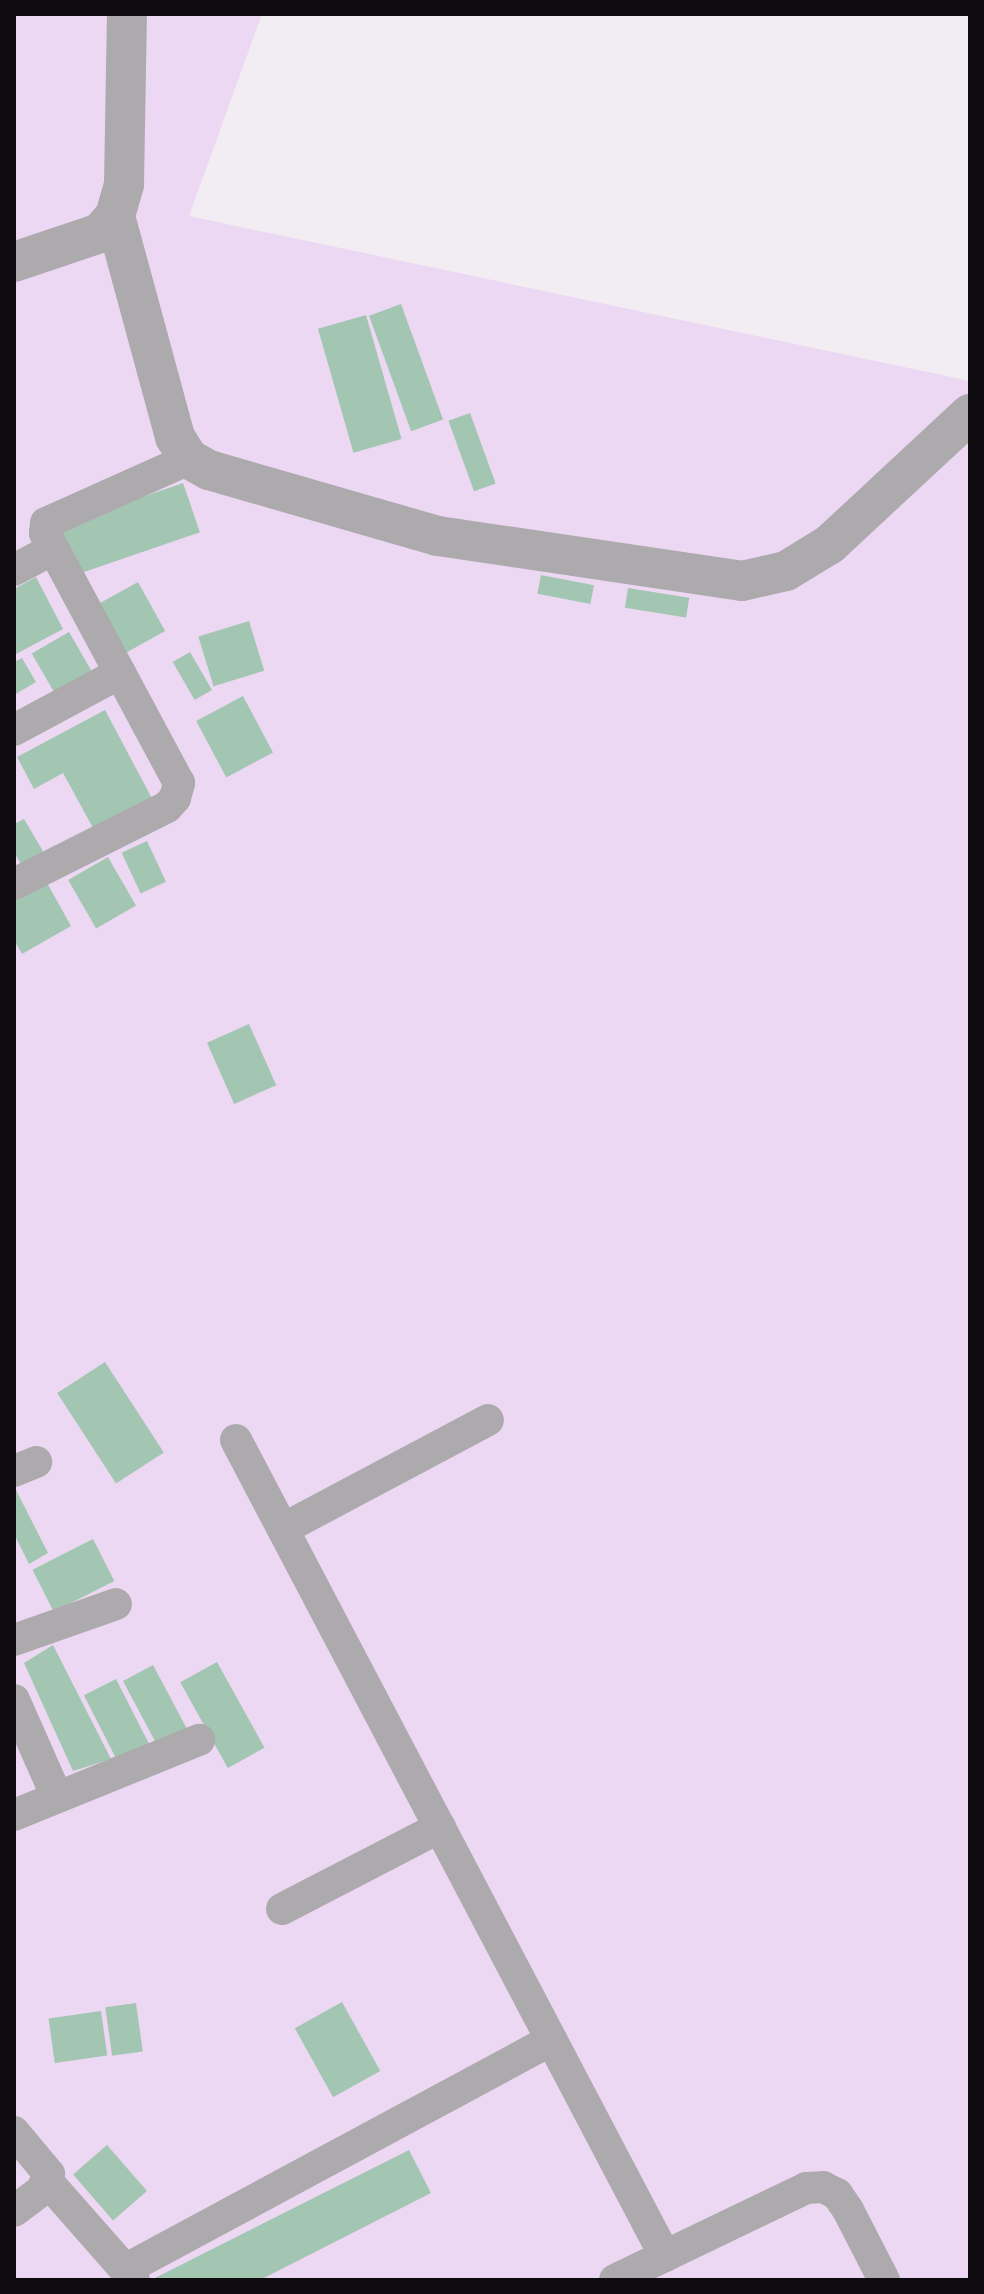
<!DOCTYPE html>
<html>
<head>
<meta charset="utf-8">
<style>
	body { margin:0 }
	#map { position:relative; width:984px; height:2294px; overflow:hidden; background:#f2ecf3; font-family:"Source Sans 3",sans-serif }
	div>[style] { position:absolute }
	[style*='--x'] { left:calc(var(--x)*1px); top:calc(var(--y)*1px); width:calc(var(--w)*1px); rotate:calc(var(--a)*1deg) }
	.green>* { inset:0; background:#edd8f3 }
	.building>* { inset:0; background:#a2c6b1; transform-origin:0 0 }
	.minor>* { height:32px; margin:-16px; padding:0 16px; transform-origin:16px; border-radius:16px; background:#adaaad }
	.tertiary>* { height:40px; margin:-20px; padding:0 20px; transform-origin:20px; border-radius:20px; background:#adaaad }
	span { translate:-50% -50%; white-space:nowrap; text-align:center; line-height:1.15; -webkit-text-stroke:8px #f2ecf3; paint-order:stroke }
	.frame { position:absolute; inset:0; border:16px solid #0d0b0d; pointer-events:none }
</style>
</head>
<body>
<div id="map">
	<div class="green">
		<i style="clip-path:polygon(14px 14px,262px 14px,189px 216px,970px 381px,970px 2280px,14px 2280px)"></i>
	</div>
	<div class="building">
		<i style="left:401px;top:304px;width:123px;height:34px;rotate:70deg"></i>
		<i style="left:366px;top:315px;width:129px;height:50px;rotate:74deg"></i>
		<i style="left:470px;top:413px;width:75px;height:23px;rotate:70deg"></i>
		<i style="left:183px;top:483px;width:52px;height:134px;rotate:71deg"></i>
		<i style="left:541px;top:575px;width:54px;height:19px;rotate:11deg"></i>
		<i style="clip-path:polygon(36px 577px,63px 629px,16px 654px,14px 589px)"></i>
		<i style="left:138px;top:582px;width:56px;height:50px;rotate:61deg"></i>
		<i style="left:628px;top:588px;width:62px;height:20px;rotate:9deg"></i>
		<i style="left:249px;top:621px;width:52px;height:53px;rotate:73deg"></i>
		<i style="left:69px;top:632px;width:56px;height:43px;rotate:60deg"></i>
		<i style="left:190px;top:652px;width:44px;height:20px;rotate:60deg"></i>
		<i style="clip-path:polygon(22px 658px,36px 682px,14px 695px,14px 662px)"></i>
		<i style="left:243px;top:696px;width:64px;height:53px;rotate:62deg"></i>
		<i style="clip-path:polygon(105px 710px,156px 806px,98px 837px,63px 773px,34px 789px,17px 757px)"></i>
		<i style="clip-path:polygon(24px 819px,50px 863px,28px 876px,14px 852px,14px 824px)"></i>
		<i style="left:147px;top:841px;width:45px;height:28px;rotate:65deg"></i>
		<i style="left:108px;top:857px;width:56px;height:46px;rotate:60deg"></i>
		<i style="clip-path:polygon(46px 881px,71px 926px,22px 954px,14px 940px,14px 899px)"></i>
		<i style="left:249px;top:1024px;width:67px;height:46px;rotate:66deg"></i>
		<i style="left:105px;top:1362px;width:108px;height:57px;rotate:57deg"></i>
		<i style="clip-path:polygon(14px 1486px,48px 1553px,29px 1564px,14px 1534px)"></i>
		<i style="left:93px;top:1539px;width:47px;height:68px;rotate:63deg"></i>
		<i style="clip-path:polygon(53px 1645px,111px 1759px,73px 1771px,24px 1663px)"></i>
		<i style="left:217px;top:1662px;width:98px;height:42px;rotate:61deg"></i>
		<i style="left:153px;top:1665px;width:76px;height:34px;rotate:62deg"></i>
		<i style="left:116px;top:1679px;width:77px;height:36px;rotate:63deg"></i>
		<i style="left:342px;top:2002px;width:79px;height:54px;rotate:61deg"></i>
		<i style="left:136px;top:2003px;width:49px;height:31px;rotate:82deg"></i>
		<i style="left:101px;top:2011px;width:45px;height:53px;rotate:82deg"></i>
		<i style="left:107px;top:2145px;width:61px;height:45px;rotate:49deg"></i>
		<i style="clip-path:polygon(409px 2150px,431px 2193px,260px 2280px,151px 2280px)"></i>
	</div>
	<div class="minor">
		<i style="--x:14;--y:570;--w:44;--a:-28.3"></i>
		<i style="--x:14;--y:730;--w:120;--a:-28.3"></i>
		<i style="--x:120;--y:673;--w:159;--a:-118.2"></i>
		<i style="--x:45;--y:533;--w:10;--a:-84"></i>
		<i style="--x:46;--y:523;--w:157;--a:-24.1"></i>
		<i style="--x:14;--y:884;--w:171;--a:-26.7"></i>
		<i style="--x:167;--y:807;--w:12;--a:-48"></i>
		<i style="--x:175;--y:798;--w:16;--a:-75"></i>
		<i style="--x:179;--y:783;--w:125;--a:-118.2"></i>
		<i style="--x:236;--y:1440;--w:922;--a:62.27"></i>
		<i style="--x:14;--y:1471;--w:24;--a:-22"></i>
		<i style="--x:283;--y:1529;--w:232;--a:-28"></i>
		<i style="--x:14;--y:1640;--w:108;--a:-19.4"></i>
		<i style="--x:14;--y:1700;--w:106;--a:66.1"></i>
		<i style="--x:14;--y:1815;--w:200;--a:-22.1"></i>
		<i style="--x:282;--y:1909;--w:178;--a:-27.4"></i>
		<i style="--x:14;--y:2132;--w:55;--a:50.2"></i>
		<i style="--x:49;--y:2174;--w:17;--a:114"></i>
		<i style="--x:42;--y:2190;--w:35;--a:143"></i>
		<i style="--x:48;--y:2182;--w:130;--a:48.7"></i>
		<i style="--x:128;--y:2268;--w:481;--a:-28.3"></i>
		<i style="--x:615;--y:2280;--w:212;--a:-25.7"></i>
		<i style="--x:806;--y:2188;--w:17;--a:-3"></i>
		<i style="--x:823;--y:2187;--w:16;--a:27"></i>
		<i style="--x:837;--y:2194;--w:19;--a:55"></i>
		<i style="--x:848;--y:2210;--w:79;--a:62.8"></i>
	</div>
	<div class="tertiary">
		<i style="--x:115;--y:216;--w:229;--a:74.8"></i>
		<i style="--x:175;--y:437;--w:26;--a:58"></i>
		<i style="--x:189;--y:459;--w:23;--a:29"></i>
		<i style="--x:209;--y:470;--w:238;--a:16.1"></i>
		<i style="--x:438;--y:536;--w:307;--a:8.4"></i>
		<i style="--x:742;--y:581;--w:45;--a:-12.8"></i>
		<i style="--x:786;--y:571;--w:52;--a:-31.5"></i>
		<i style="--x:830;--y:544;--w:191;--a:-42.9"></i>
		<i style="--x:14;--y:262;--w:91;--a:-18.6"></i>
		<i style="--x:100;--y:233;--w:23;--a:-49"></i>
		<i style="--x:115;--y:216;--w:33;--a:-74"></i>
		<i style="--x:124;--y:184;--w:170;--a:-89"></i>
	</div>
	<div class="frame"></div>
</div>
</body>
</html>
